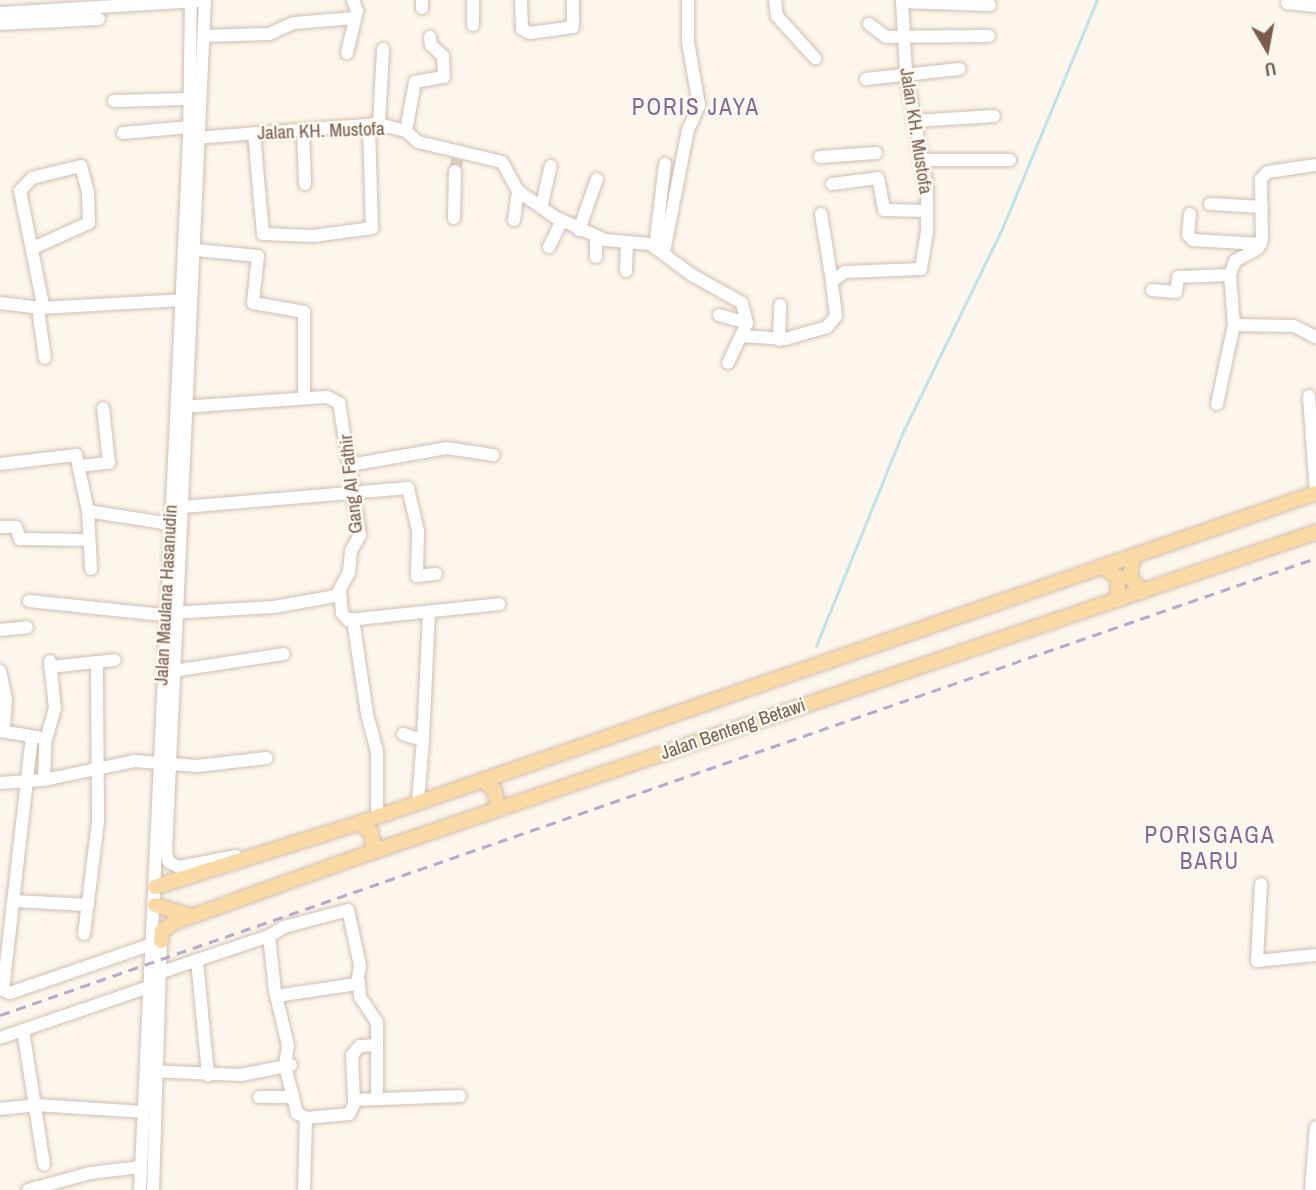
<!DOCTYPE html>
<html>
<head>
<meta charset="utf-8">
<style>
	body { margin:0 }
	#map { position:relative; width:1316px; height:1190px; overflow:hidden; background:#fdf6ec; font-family:"Archivo Narrow",sans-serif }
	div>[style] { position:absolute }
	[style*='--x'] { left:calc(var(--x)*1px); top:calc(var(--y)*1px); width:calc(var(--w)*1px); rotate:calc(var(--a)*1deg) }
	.stream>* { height:2.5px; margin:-1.25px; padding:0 1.25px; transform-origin:1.25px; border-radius:1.25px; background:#bfe3e8 }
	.minor-tunnel>* { height:12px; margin-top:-6px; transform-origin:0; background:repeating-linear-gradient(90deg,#dcd0c4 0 12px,transparent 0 18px) }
	.roads { filter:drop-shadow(0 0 2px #d1beb0) drop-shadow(0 0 2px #d1beb0) }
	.minor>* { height:12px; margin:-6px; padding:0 6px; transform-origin:6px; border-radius:6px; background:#fff }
	.major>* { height:14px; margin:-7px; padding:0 7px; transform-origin:7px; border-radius:7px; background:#fbd9a5 }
	.rail>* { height:2.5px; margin-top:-1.25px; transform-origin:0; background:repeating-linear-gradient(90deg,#b9a8c9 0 10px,transparent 0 17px) }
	span { translate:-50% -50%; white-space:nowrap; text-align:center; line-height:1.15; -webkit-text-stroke:5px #fffaf3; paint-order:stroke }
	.street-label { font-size:19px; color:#7a5c4d }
	.quarter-label { font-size:23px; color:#846695; letter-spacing:2px }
	.north { position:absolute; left:1232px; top:14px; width:70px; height:70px; -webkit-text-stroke:5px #fffaf3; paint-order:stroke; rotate:170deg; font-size:19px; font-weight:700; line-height:28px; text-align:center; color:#7a5c4d }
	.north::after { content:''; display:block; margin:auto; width:24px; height:32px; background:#7a5c4d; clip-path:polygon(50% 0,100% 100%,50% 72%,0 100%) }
</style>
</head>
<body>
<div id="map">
	<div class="stream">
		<i style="--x:816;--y:646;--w:229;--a:-67.9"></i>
		<i style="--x:902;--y:434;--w:228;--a:-64"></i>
		<i style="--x:1002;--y:229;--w:248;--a:-67.5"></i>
	</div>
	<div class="minor-tunnel">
		<i style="--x:455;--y:171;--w:20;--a:-79"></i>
	</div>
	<div class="roads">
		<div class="minor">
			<i style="--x:205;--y:0;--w:854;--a:92.62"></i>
			<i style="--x:166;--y:853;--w:9;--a:72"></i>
			<i style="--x:169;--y:862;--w:11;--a:27"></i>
			<i style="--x:179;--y:867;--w:58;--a:-10.9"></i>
			<i style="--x:422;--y:0;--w:8;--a:90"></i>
			<i style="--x:521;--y:0;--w:29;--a:88"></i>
			<i style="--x:522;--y:29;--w:9;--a:27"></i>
			<i style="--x:530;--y:33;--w:43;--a:-7.9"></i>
			<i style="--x:573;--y:27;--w:27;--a:-90"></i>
			<i style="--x:775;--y:0;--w:16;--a:83"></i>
			<i style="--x:777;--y:16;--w:57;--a:47.9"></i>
			<i style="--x:902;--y:2;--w:88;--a:2"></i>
			<i style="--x:1287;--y:3;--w:29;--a:6"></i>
			<i style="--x:0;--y:13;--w:198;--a:-3.5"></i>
			<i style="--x:0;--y:24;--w:99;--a:-2.9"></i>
			<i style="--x:869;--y:24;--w:21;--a:37"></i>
			<i style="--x:886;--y:37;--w:103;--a:-0.6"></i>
			<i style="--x:473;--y:25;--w:25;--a:-90"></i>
			<i style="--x:204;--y:36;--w:65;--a:-1.8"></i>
			<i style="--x:269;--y:34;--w:27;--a:-24"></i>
			<i style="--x:294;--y:23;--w:61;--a:-4.7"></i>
			<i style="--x:347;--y:53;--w:43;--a:-76.6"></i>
			<i style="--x:357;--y:11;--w:12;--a:-110"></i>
			<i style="--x:866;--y:79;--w:94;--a:-6.1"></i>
			<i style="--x:114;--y:101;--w:75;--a:-1.5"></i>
			<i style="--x:915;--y:121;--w:79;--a:-3.6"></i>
			<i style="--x:379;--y:124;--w:75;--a:-86.9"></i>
			<i style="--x:303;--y:131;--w:53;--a:87.8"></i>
			<i style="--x:406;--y:131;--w:50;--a:-79.6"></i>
			<i style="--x:415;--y:82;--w:29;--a:-10"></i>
			<i style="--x:444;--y:77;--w:21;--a:-93"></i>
			<i style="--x:443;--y:56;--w:16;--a:-137"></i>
			<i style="--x:431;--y:45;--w:8;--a:-97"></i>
			<i style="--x:123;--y:133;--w:66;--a:-5.2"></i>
			<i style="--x:254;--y:133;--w:101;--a:84.9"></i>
			<i style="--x:263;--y:234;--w:50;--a:2.3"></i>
			<i style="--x:313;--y:236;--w:60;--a:-7.7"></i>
			<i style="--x:372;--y:228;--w:102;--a:-91.7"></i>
			<i style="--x:193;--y:138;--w:187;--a:-4.3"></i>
			<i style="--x:379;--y:124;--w:28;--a:15"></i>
			<i style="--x:406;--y:131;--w:16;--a:43"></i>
			<i style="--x:418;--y:142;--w:86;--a:13.4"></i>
			<i style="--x:502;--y:162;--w:33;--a:61"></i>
			<i style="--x:518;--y:191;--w:45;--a:35.1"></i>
			<i style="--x:555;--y:217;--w:55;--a:24.7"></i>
			<i style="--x:605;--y:240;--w:45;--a:5.1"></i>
			<i style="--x:650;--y:244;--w:52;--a:36.4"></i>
			<i style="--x:692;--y:275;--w:57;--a:29.2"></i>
			<i style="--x:742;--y:303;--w:21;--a:76"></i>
			<i style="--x:747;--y:323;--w:44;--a:115.4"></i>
			<i style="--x:820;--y:157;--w:56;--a:-4.1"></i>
			<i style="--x:920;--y:160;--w:90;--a:0"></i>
			<i style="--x:832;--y:184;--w:46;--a:-7.4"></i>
			<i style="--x:878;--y:178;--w:33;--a:79"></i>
			<i style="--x:884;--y:210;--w:43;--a:1.3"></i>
			<i style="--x:542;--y:204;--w:39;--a:-77"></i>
			<i style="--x:1210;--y:204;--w:52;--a:3.3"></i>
			<i style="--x:821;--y:214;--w:68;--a:80.7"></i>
			<i style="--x:1190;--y:214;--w:21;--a:95"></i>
			<i style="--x:1188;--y:235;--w:7;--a:45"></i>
			<i style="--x:1193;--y:240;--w:68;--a:3.4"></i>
			<i style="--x:454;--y:218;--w:47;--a:-88.8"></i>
			<i style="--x:514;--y:220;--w:29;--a:-82"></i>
			<i style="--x:579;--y:230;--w:54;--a:-70.6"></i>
			<i style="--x:655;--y:246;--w:83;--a:-83"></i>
			<i style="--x:549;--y:247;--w:30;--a:-64"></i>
			<i style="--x:33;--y:248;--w:61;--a:-24.1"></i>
			<i style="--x:89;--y:223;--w:31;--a:-92"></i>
			<i style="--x:88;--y:192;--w:27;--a:-105"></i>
			<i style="--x:81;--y:166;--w:50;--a:166.2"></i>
			<i style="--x:32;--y:178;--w:18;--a:133"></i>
			<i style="--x:20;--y:191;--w:111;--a:78.6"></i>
			<i style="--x:42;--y:300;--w:16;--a:101"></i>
			<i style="--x:39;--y:316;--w:42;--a:81.9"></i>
			<i style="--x:196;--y:250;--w:62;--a:5.5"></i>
			<i style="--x:258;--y:256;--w:47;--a:96.1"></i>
			<i style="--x:253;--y:303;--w:52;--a:10"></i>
			<i style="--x:304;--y:312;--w:86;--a:90"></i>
			<i style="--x:664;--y:252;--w:124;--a:-78.9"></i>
			<i style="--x:688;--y:130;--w:27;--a:-66"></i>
			<i style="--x:699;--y:105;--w:64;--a:-99.9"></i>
			<i style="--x:688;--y:42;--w:42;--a:-90"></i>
			<i style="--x:596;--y:257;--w:20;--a:-90"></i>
			<i style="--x:626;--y:271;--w:28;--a:-88"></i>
			<i style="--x:1152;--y:290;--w:24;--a:5"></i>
			<i style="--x:1176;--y:292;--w:15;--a:-82"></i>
			<i style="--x:1178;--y:277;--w:52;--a:-2.2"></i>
			<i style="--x:0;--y:303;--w:41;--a:7"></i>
			<i style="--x:41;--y:308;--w:144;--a:-3.2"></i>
			<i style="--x:719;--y:315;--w:29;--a:16"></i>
			<i style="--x:1234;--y:325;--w:60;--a:1"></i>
			<i style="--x:1294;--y:326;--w:25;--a:27"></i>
			<i style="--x:743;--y:336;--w:42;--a:4.1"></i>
			<i style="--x:785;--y:339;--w:44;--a:-15.9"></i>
			<i style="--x:827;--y:327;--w:14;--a:-51"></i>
			<i style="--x:836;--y:316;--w:35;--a:-97"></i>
			<i style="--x:832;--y:281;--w:16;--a:-35"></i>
			<i style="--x:845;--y:272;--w:76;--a:-2.3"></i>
			<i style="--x:921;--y:269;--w:36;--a:-81"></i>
			<i style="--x:927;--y:233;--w:45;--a:-90"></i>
			<i style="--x:927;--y:188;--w:118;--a:-100.3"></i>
			<i style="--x:906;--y:72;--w:72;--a:-93.2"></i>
			<i style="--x:779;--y:340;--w:35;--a:-88"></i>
			<i style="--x:1309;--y:396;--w:97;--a:85.9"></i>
			<i style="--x:1217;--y:404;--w:81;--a:-77.9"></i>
			<i style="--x:1234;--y:325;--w:50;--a:-94.6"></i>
			<i style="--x:1230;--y:275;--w:15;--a:-70"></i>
			<i style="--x:1235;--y:261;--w:26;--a:-29"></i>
			<i style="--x:1258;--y:248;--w:10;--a:-66"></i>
			<i style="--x:1262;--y:239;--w:60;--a:-91"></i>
			<i style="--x:1261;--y:179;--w:10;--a:-45"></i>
			<i style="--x:1268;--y:172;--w:49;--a:-8.3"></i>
			<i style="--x:0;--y:464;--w:77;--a:-6.8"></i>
			<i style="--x:76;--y:455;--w:57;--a:77.9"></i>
			<i style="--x:88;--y:511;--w:58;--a:87"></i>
			<i style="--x:350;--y:465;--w:98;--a:-9.9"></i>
			<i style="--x:447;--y:448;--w:47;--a:8.7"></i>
			<i style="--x:79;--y:466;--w:30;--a:-6"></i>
			<i style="--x:109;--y:463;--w:55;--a:-96.2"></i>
			<i style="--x:183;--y:507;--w:226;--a:-4.8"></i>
			<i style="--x:408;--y:488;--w:44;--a:76.9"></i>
			<i style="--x:418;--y:531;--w:45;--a:91.3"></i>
			<i style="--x:417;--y:576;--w:19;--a:-6"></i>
			<i style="--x:88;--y:511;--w:83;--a:9"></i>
			<i style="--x:0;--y:527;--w:16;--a:0"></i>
			<i style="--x:16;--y:527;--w:13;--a:72"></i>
			<i style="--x:20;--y:539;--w:69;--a:0.8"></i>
			<i style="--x:340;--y:590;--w:23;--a:85"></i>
			<i style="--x:342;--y:613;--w:9;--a:49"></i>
			<i style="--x:348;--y:620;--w:152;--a:-6"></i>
			<i style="--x:29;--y:601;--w:125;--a:6"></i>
			<i style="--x:153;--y:614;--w:121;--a:-3.3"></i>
			<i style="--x:274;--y:607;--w:63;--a:-10.1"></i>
			<i style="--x:336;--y:596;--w:26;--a:-61"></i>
			<i style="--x:349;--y:573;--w:22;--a:-85"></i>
			<i style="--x:351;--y:551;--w:18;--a:-61"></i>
			<i style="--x:360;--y:535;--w:134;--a:-99"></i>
			<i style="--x:339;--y:403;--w:13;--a:-153"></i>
			<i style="--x:327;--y:397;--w:147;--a:176.1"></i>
			<i style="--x:353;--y:619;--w:96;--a:81.6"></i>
			<i style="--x:367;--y:714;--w:39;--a:75"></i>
			<i style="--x:377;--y:752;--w:64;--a:90"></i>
			<i style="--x:0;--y:630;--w:27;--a:-6"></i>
			<i style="--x:50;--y:667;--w:65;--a:-6.1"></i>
			<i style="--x:0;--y:671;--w:29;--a:78"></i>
			<i style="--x:6;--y:699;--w:32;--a:94"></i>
			<i style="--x:173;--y:671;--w:112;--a:-8.7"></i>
			<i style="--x:0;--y:731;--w:39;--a:9"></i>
			<i style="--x:403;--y:734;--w:21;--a:17"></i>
			<i style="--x:423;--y:740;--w:61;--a:94.7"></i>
			<i style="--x:32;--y:736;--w:256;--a:96.5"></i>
			<i style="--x:3;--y:990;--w:8;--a:23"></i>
			<i style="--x:10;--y:993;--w:150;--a:-19"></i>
			<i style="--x:423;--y:740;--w:129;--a:-87.3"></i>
			<i style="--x:44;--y:780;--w:37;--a:-88"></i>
			<i style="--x:45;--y:743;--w:35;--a:-74"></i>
			<i style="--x:55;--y:709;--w:48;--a:-95.9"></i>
			<i style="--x:0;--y:783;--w:44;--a:-3.9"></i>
			<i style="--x:44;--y:780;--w:92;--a:-11.9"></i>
			<i style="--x:134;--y:761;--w:63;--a:4.5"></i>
			<i style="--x:197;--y:766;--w:70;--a:-6.5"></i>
			<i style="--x:1261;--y:884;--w:77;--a:93"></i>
			<i style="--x:1257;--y:961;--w:59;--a:-5.8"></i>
			<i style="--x:14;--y:901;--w:74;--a:3.1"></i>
			<i style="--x:84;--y:934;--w:114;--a:-82.9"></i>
			<i style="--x:98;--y:821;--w:159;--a:-90.4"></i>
			<i style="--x:197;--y:960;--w:116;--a:84.5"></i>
			<i style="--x:159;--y:973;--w:116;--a:-18.6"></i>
			<i style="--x:359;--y:982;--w:15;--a:86"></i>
			<i style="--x:360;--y:997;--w:30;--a:56"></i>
			<i style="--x:377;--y:1022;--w:76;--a:90"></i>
			<i style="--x:276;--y:996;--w:82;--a:-8.4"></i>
			<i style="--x:357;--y:984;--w:19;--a:-81"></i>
			<i style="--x:360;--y:965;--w:56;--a:-102.3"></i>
			<i style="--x:348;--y:910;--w:66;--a:165.1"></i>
			<i style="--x:284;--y:927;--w:17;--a:149"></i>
			<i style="--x:269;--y:936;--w:55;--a:83.8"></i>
			<i style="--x:275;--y:991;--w:56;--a:76.5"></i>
			<i style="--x:288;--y:1045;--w:21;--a:98"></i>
			<i style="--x:285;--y:1066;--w:49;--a:75.7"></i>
			<i style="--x:297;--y:1113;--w:10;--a:29"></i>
			<i style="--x:306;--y:1118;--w:43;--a:-5.3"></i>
			<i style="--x:349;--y:1114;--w:16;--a:-63"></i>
			<i style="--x:356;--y:1100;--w:104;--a:-2.2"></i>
			<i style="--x:23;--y:1030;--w:136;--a:81.1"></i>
			<i style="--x:0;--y:1038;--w:164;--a:-18.9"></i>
			<i style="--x:149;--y:1071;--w:92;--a:2.5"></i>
			<i style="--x:241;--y:1075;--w:51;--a:-11.3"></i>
			<i style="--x:259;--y:1097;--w:33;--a:0"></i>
			<i style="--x:354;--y:1100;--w:45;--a:-92.5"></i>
			<i style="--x:352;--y:1055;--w:12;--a:-48"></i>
			<i style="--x:360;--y:1046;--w:17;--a:-3"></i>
			<i style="--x:0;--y:1109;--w:36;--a:-6"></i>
			<i style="--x:36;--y:1105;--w:108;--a:3.7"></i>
			<i style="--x:28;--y:1190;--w:64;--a:-15.3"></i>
			<i style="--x:90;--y:1173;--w:51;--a:-6.7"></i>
			<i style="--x:140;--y:1190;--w:1053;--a:-87.33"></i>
			<i style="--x:189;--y:138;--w:138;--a:-89.2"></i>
			<i style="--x:153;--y:1190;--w:249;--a:-88.2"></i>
			<i style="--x:304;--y:1190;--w:72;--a:-88.4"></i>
			<i style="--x:1311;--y:1190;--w:63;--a:-85.5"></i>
		</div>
		<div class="major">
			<i style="--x:1133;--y:557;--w:20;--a:99"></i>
			<i style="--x:1130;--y:577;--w:19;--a:51"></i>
			<i style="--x:1102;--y:566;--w:19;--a:35"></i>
			<i style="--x:1118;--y:577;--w:23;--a:90"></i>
			<i style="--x:483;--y:780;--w:16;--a:43"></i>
			<i style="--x:495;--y:791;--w:17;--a:83"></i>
			<i style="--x:359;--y:823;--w:15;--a:37"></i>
			<i style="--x:371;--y:832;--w:15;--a:79"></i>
			<i style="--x:374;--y:847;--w:8;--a:130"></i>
			<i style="--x:155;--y:887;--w:214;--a:-17.4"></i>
			<i style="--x:359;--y:823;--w:1012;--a:-19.03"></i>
			<i style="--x:155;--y:905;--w:34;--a:17"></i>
			<i style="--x:161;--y:941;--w:10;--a:-84"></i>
			<i style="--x:162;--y:931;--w:14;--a:-36"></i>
			<i style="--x:173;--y:923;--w:208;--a:-19.7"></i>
			<i style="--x:369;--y:853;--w:1000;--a:-18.72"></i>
		</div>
	</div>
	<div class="rail">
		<i style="--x:0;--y:1015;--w:1393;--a:-19.15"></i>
	</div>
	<div class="street-label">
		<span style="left:321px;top:131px;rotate:-2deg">Jalan KH. Mustofa</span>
		<span style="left:916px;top:131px;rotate:81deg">Jalan KH. Mustofa</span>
		<span style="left:351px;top:484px;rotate:-96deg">Gang Al Fathir</span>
		<span style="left:166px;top:595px;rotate:-87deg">Jalan Maulana Hasanudin</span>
		<span style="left:733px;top:729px;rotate:-19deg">Jalan Benteng Betawi</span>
	</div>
	<div class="quarter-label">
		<span style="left:696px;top:107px">PORIS JAYA</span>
		<span style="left:1210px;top:848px">PORISGAGA<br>BARU</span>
	</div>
	<div class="north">U</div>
</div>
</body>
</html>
